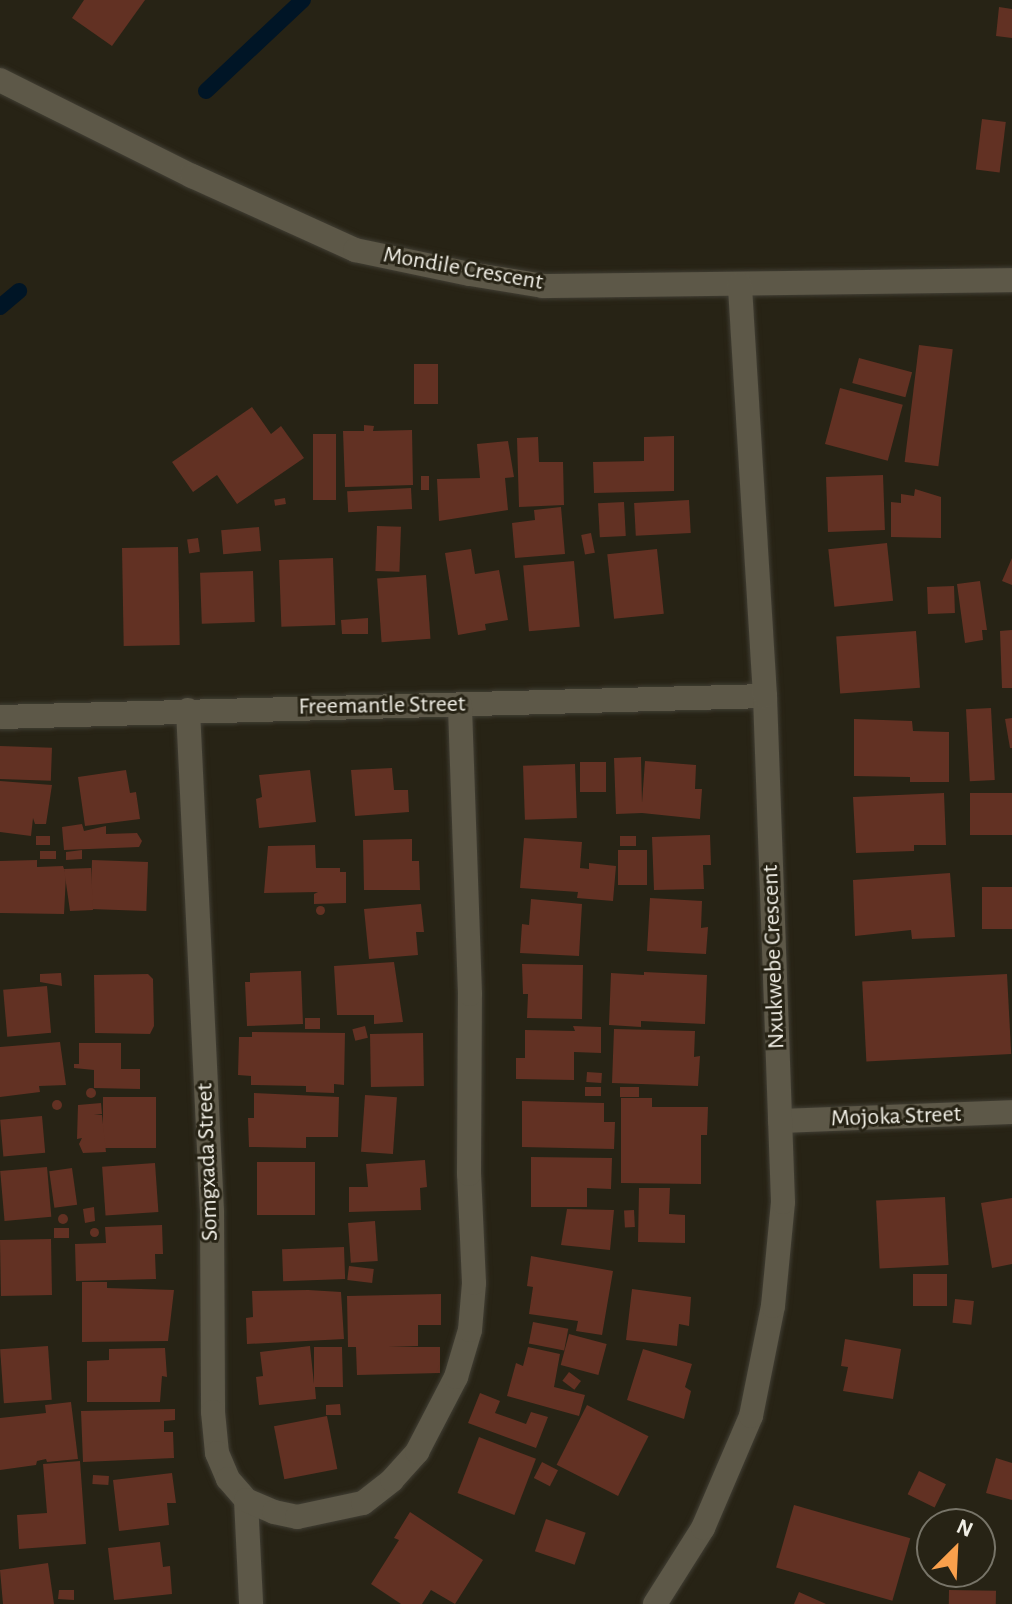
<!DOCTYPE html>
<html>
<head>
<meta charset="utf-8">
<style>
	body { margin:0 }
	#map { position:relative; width:1012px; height:1604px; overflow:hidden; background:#272315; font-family:"Alegreya Sans",sans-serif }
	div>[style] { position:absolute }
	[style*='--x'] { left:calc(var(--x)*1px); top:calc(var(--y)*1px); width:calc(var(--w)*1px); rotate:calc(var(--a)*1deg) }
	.stream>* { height:16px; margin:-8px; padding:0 8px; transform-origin:8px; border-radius:8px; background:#001526 }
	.building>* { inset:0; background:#623123; transform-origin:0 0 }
	.round { border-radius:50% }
	.roads { filter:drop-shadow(0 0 2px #413e34) drop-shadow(0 0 2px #413e34) }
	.street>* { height:24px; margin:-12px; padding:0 12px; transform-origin:12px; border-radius:12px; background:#5d5848 }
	span { translate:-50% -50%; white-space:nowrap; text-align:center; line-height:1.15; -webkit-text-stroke:6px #272315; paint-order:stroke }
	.street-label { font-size:24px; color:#f0eee5 }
	.north { position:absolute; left:916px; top:1508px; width:80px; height:80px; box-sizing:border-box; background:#272315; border:2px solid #777468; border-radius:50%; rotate:24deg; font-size:22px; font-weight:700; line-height:32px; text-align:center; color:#f0eee5 }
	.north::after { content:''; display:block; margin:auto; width:28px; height:36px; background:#f9a04c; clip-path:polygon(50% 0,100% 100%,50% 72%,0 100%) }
</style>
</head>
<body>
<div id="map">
	<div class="stream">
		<i style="--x:206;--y:91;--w:133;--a:-43.2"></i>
		<i style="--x:0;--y:307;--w:25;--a:-40"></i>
	</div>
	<div class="building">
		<i style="clip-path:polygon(84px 0,145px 0,112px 46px,72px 18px)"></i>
		<i style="clip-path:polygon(999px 7px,1012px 9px,1012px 38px,996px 36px)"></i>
		<i style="left:982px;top:119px;width:24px;height:51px;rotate:7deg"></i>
		<i style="left:919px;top:345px;width:34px;height:118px;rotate:7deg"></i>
		<i style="left:859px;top:358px;width:55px;height:26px;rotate:15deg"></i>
		<i style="left:438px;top:364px;width:40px;height:24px;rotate:90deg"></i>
		<i style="left:840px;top:388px;width:65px;height:58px;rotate:15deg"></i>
		<i style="clip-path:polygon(252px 407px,271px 434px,281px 426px,304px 458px,237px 504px,217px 475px,193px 492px,172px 462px)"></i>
		<i style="clip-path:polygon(364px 425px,374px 426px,373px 431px,412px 430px,413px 485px,345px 487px,343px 431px,364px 431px)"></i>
		<i style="left:313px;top:434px;width:23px;height:66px"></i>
		<i style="clip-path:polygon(674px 436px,674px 491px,594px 493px,593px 462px,644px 461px,644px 437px)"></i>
		<i style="clip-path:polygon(538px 437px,539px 462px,563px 462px,564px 505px,519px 507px,517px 438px)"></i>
		<i style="clip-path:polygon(508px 441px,514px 477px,505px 478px,508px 510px,439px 521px,437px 479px,480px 478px,477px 444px)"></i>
		<i style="left:883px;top:475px;width:55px;height:57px;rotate:88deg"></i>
		<i style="left:421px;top:476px;width:8px;height:14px"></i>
		<i style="left:411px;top:488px;width:21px;height:64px;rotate:87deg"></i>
		<i style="clip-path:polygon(915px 489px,941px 497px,941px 538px,891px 537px,891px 502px,901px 503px,901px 494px,914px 496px)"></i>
		<i style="left:285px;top:498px;width:6px;height:11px;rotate:81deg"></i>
		<i style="left:689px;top:500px;width:33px;height:55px;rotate:87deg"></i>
		<i style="left:624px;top:502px;width:34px;height:26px;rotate:87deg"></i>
		<i style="clip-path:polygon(561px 507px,565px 554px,515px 558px,512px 523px,535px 520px,534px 510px)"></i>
		<i style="left:377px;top:526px;width:24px;height:45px;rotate:2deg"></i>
		<i style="left:259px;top:527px;width:24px;height:38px;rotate:85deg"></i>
		<i style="left:591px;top:533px;width:20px;height:10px;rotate:79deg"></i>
		<i style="left:198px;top:538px;width:14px;height:11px;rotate:82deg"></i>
		<i style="left:887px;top:543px;width:58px;height:59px;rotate:84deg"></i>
		<i style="left:178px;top:547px;width:98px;height:56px;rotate:89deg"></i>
		<i style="clip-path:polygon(471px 549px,475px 574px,499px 570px,508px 620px,485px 624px,486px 630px,458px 635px,445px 553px)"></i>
		<i style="left:657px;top:549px;width:65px;height:50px;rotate:84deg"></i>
		<i style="left:333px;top:558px;width:67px;height:54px;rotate:88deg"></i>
		<i style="clip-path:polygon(1012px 558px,1012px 585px,1002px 581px)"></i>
		<i style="left:574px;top:561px;width:66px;height:51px;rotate:85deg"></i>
		<i style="left:253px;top:571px;width:51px;height:53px;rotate:88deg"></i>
		<i style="left:426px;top:575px;width:64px;height:49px;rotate:86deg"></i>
		<i style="clip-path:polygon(980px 581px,987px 630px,982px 630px,983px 640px,965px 643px,957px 584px)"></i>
		<i style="left:954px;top:586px;width:27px;height:27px;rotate:88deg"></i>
		<i style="clip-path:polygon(368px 618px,368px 634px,342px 634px,341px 620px)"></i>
		<i style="clip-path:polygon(1012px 630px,1012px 688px,1002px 688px,1000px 631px)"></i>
		<i style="left:916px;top:631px;width:57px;height:80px;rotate:86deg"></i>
		<i style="left:991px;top:708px;width:72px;height:25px;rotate:87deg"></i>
		<i style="clip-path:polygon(1012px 718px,1012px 748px,1010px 748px,1005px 719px)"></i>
		<i style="clip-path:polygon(854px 719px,912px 721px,913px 731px,949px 732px,949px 782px,910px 782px,910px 777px,854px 776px)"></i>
		<i style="left:0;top:746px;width:52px;height:33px;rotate:2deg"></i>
		<i style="clip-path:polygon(641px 757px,642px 803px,645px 761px,696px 765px,695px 789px,702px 789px,700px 819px,642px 813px,616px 814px,614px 758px)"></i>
		<i style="left:580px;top:762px;width:26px;height:30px"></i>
		<i style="left:575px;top:764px;width:54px;height:52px;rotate:88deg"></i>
		<i style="clip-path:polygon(392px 768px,394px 790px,408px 790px,409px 812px,355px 816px,351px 770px)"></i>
		<i style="clip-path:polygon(126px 770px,130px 793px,136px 792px,140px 819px,85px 826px,78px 777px)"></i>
		<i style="clip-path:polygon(310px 770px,316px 822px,259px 828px,256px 799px,262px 797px,259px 775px)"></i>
		<i style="clip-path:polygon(0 781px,52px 785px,46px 824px,35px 824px,33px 818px,31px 836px,0 832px)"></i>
		<i style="clip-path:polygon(944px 793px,946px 845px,914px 845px,914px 851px,856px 853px,853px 797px)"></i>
		<i style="left:1012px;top:793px;width:42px;height:42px;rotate:90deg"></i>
		<i style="clip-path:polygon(82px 824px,84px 831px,106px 826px,106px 834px,137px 833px,142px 841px,139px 847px,64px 850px,62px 827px)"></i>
		<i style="clip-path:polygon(710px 835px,711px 865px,703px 865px,704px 889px,654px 890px,652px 837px)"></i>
		<i style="left:36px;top:836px;width:14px;height:9px"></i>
		<i style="left:620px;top:836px;width:16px;height:10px"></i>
		<i style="clip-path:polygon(524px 838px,582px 842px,580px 868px,589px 869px,589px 863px,616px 866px,613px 901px,577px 898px,578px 892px,520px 888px)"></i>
		<i style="clip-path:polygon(412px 839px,412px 861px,419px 861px,420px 890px,364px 890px,363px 840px)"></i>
		<i style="clip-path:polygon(315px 845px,316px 868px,340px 868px,340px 872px,346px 872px,346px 903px,314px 904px,314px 894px,318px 892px,264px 893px,268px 846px)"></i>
		<i style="clip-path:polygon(82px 850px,82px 859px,66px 860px,66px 852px)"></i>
		<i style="left:618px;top:850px;width:29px;height:35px"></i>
		<i style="left:56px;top:851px;width:8px;height:16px;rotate:90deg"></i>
		<i style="clip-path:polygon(37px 860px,37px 867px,63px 866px,66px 875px,64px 914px,0 913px,0 861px)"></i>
		<i style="left:148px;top:862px;width:49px;height:56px;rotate:92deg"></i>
		<i style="clip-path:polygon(91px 868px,93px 910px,70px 911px,64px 869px)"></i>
		<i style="clip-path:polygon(950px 873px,955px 937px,912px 939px,911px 930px,855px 936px,853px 880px)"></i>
		<i style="left:1012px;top:887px;width:42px;height:30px;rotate:90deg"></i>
		<i style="clip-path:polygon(650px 898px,702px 901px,701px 928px,708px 927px,706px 954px,647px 951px)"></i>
		<i style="clip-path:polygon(531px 899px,582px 904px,579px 956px,520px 953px,522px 924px,529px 925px)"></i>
		<i style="clip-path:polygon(421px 904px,424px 932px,416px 932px,418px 955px,369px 959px,364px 909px)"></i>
		<i class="round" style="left:315.5px;top:905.5px;width:9px;height:9px"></i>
		<i style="clip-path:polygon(394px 962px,403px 1022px,374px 1024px,374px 1015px,337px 1015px,334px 966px)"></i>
		<i style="clip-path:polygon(522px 964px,583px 965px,582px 1019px,527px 1018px,528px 994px,523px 994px)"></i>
		<i style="clip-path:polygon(301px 971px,303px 1024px,247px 1026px,245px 982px,250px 982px,250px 973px)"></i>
		<i style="clip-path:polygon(644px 972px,707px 975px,705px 1024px,641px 1021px,641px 1027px,609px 1025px,611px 973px,644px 975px)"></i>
		<i style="clip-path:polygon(61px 973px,62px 986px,40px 982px,40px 974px)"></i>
		<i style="clip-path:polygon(148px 974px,153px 979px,154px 1026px,150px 1034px,95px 1033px,94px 975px)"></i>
		<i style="left:1007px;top:974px;width:80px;height:145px;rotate:87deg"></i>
		<i style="left:47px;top:986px;width:47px;height:44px;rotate:85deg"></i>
		<i style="left:305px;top:1018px;width:15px;height:11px"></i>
		<i style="left:365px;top:1026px;width:12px;height:13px;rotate:76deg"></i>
		<i style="clip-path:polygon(573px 1026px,601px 1027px,601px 1053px,574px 1052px,574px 1080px,516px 1079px,516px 1058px,525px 1058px,525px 1030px,575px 1031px)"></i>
		<i style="clip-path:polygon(614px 1029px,695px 1031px,694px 1057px,700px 1056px,698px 1086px,612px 1083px)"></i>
		<i style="clip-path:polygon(252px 1032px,345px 1033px,344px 1085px,334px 1084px,334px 1093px,306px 1092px,306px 1086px,251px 1085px,251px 1076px,238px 1075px,239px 1037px,252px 1037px)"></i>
		<i style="left:423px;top:1033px;width:53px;height:53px;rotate:89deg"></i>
		<i style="clip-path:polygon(60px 1042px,66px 1085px,39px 1086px,40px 1092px,0 1097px,0 1047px)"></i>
		<i style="clip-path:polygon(79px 1043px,121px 1043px,121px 1069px,140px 1069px,140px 1089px,94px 1088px,94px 1070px,74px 1068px,74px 1064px,79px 1064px)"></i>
		<i style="left:587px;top:1072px;width:15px;height:10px;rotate:4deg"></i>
		<i style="left:585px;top:1087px;width:16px;height:9px"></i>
		<i style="left:620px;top:1087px;width:19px;height:10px"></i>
		<i class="round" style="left:86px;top:1088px;width:10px;height:10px"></i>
		<i style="clip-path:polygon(254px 1093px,339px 1097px,338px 1137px,306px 1137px,306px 1148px,249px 1147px,248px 1118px,254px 1118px)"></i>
		<i style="left:365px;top:1095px;width:32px;height:57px;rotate:4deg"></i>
		<i style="left:156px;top:1097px;width:51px;height:53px;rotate:90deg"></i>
		<i style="clip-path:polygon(621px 1098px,652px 1098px,652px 1107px,708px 1107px,707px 1135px,701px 1135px,701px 1184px,621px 1183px)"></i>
		<i class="round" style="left:52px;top:1100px;width:10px;height:10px"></i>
		<i style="clip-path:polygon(522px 1101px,604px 1103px,604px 1122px,615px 1122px,614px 1149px,522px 1147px)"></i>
		<i style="clip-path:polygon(101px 1103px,102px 1114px,94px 1115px,102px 1115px,106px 1152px,83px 1153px,79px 1144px,82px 1138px,77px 1139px,78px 1105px)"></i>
		<i style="left:42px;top:1116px;width:37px;height:42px;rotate:85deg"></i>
		<i style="clip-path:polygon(531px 1157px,612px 1158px,611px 1189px,587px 1188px,587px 1207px,531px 1207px)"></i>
		<i style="clip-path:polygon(425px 1160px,427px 1187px,420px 1188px,421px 1210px,349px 1212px,349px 1187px,368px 1187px,366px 1164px)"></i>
		<i style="left:257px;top:1162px;width:58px;height:53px"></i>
		<i style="left:155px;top:1163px;width:49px;height:53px;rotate:86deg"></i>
		<i style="left:47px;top:1167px;width:50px;height:47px;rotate:85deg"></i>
		<i style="left:72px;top:1168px;width:37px;height:23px;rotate:82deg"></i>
		<i style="clip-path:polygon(639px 1188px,670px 1188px,669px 1214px,685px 1215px,685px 1243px,638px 1242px)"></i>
		<i style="left:945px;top:1197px;width:68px;height:69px;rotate:87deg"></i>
		<i style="clip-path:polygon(1012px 1198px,1012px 1264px,992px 1268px,981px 1203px)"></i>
		<i style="clip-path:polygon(94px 1207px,95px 1221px,85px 1223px,83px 1209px)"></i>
		<i style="clip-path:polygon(567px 1209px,614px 1210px,610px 1250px,561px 1245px)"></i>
		<i style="left:634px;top:1210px;width:17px;height:10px;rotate:87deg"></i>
		<i class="round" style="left:58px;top:1214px;width:10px;height:10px"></i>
		<i style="left:375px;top:1221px;width:40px;height:27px;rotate:86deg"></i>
		<i style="clip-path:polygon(162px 1225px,163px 1254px,155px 1254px,156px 1279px,76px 1281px,75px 1244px,106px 1243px,105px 1227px)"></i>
		<i class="round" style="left:89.5px;top:1227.5px;width:9px;height:9px"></i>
		<i style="left:54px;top:1228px;width:15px;height:10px"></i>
		<i style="left:51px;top:1239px;width:56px;height:51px;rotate:89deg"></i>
		<i style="left:344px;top:1247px;width:32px;height:62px;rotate:88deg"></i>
		<i style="clip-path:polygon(531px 1256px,613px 1271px,602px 1335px,576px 1331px,578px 1321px,529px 1314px,533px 1287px,527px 1286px)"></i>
		<i style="left:349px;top:1266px;width:25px;height:14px;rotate:7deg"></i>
		<i style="left:947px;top:1274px;width:32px;height:34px;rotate:90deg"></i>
		<i style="clip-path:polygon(82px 1282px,107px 1282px,107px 1288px,174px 1290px,168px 1341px,82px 1342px)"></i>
		<i style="clip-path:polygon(632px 1289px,691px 1297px,689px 1326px,679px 1324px,677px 1346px,626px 1340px)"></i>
		<i style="clip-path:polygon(308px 1290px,341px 1292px,344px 1339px,247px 1344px,246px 1318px,253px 1317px,252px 1291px)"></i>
		<i style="clip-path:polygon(441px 1294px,441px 1325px,418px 1325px,418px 1346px,388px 1347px,440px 1347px,440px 1373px,357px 1375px,356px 1347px,348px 1347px,347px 1296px)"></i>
		<i style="left:955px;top:1299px;width:19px;height:24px;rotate:6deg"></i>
		<i style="left:533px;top:1322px;width:36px;height:22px;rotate:11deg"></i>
		<i style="left:569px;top:1334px;width:39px;height:32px;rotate:15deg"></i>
		<i style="clip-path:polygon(845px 1339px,901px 1349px,893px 1399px,843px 1391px,848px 1367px,841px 1366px)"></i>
		<i style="left:48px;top:1346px;width:54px;height:48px;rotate:86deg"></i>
		<i style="clip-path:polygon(310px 1346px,314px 1384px,314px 1347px,342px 1347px,343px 1387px,315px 1387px,316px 1399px,259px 1405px,256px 1377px,263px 1376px,260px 1352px)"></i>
		<i style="clip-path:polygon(528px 1347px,560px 1354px,554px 1387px,585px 1395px,579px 1416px,507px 1396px,516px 1363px,523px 1366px)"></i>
		<i style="clip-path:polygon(165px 1348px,167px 1377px,162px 1376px,160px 1402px,87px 1402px,87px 1361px,109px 1360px,109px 1349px)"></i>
		<i style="clip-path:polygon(643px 1349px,692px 1364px,685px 1387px,691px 1391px,684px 1419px,627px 1400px)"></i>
		<i style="left:569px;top:1372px;width:15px;height:11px;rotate:37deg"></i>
		<i style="clip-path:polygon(480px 1393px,500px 1401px,495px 1413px,526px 1424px,531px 1412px,548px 1417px,536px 1448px,468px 1423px)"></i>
		<i style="clip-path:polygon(71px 1402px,78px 1459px,47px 1462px,46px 1459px,37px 1461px,36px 1465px,0 1470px,0 1418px,46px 1413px,45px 1405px)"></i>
		<i style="clip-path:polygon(340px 1404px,341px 1415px,326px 1415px,326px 1405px)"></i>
		<i style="left:587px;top:1405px;width:69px;height:67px;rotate:27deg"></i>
		<i style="clip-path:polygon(175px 1409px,175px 1420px,164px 1421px,164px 1432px,173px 1432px,174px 1458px,83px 1462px,81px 1411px)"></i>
		<i style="left:327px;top:1416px;width:54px;height:54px;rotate:79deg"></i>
		<i style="left:479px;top:1437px;width:61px;height:60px;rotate:21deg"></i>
		<i style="clip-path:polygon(996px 1458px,1012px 1463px,1012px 1500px,986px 1493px)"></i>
		<i style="clip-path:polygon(80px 1461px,86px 1544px,19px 1549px,17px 1515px,47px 1513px,43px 1464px)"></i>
		<i style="left:542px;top:1462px;width:18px;height:18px;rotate:27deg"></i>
		<i style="left:919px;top:1471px;width:30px;height:26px;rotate:26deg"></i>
		<i style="clip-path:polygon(172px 1473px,176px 1503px,167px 1503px,169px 1525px,119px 1531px,113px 1480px)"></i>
		<i style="left:93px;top:1475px;width:16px;height:9px;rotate:4deg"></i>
		<i style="left:794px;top:1505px;width:121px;height:65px;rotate:16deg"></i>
		<i style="clip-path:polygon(410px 1512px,483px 1560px,455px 1604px,431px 1590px,422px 1604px,401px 1604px,371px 1584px,399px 1540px,394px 1538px)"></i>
		<i style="left:546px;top:1519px;width:42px;height:34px;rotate:19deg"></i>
		<i style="clip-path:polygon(160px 1542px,163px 1567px,170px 1566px,172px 1594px,114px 1600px,108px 1548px)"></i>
		<i style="clip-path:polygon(48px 1563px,54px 1604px,3px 1604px,0 1570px)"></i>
		<i style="clip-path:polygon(59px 1590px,74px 1590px,74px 1600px,58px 1599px)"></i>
		<i style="left:949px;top:1590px;width:47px;height:14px;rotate:1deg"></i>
		<i style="clip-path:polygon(799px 1592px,826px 1604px,794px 1604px)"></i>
	</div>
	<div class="roads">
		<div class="street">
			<i style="--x:0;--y:80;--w:215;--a:26.6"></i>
			<i style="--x:192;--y:176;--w:179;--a:24.4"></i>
			<i style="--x:355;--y:250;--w:117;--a:11.8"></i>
			<i style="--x:470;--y:274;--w:74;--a:9.3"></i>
			<i style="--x:543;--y:286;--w:469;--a:-0.7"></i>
			<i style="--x:188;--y:710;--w:502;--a:87.26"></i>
			<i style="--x:212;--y:1211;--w:201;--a:89.7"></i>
			<i style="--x:213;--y:1412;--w:41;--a:84.4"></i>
			<i style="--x:217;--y:1453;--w:28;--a:67"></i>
			<i style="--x:228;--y:1479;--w:28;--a:49"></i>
			<i style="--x:246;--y:1500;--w:104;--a:87.2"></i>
			<i style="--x:0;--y:717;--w:765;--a:-1.57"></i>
			<i style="--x:780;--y:1121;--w:232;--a:-2.2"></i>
			<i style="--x:246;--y:1500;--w:30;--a:23"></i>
			<i style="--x:274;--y:1512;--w:24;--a:12"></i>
			<i style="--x:297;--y:1517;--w:67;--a:-12"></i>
			<i style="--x:363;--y:1503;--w:37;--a:-38"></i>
			<i style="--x:392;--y:1480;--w:38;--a:-48"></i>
			<i style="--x:417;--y:1452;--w:85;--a:-62.5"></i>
			<i style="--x:456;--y:1377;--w:49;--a:-73.4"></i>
			<i style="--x:470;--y:1330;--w:47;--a:-85.1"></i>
			<i style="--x:474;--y:1283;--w:109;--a:-92.6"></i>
			<i style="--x:469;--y:1174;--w:180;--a:-89.7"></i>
			<i style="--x:470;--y:994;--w:290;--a:-92"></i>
			<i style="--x:655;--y:1604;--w:90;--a:-57.7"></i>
			<i style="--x:703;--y:1528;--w:122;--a:-66.8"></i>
			<i style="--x:751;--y:1416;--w:112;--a:-78.7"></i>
			<i style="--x:773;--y:1306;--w:104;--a:-84.5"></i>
			<i style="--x:783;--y:1202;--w:506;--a:-92.04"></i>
			<i style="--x:765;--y:696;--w:412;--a:-93.5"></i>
		</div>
	</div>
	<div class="street-label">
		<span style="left:463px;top:269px;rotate:10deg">Mondile Crescent</span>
		<span style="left:382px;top:706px;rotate:-1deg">Freemantle Street</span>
		<span style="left:774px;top:957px;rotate:-92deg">Nxukwebe Crescent</span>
		<span style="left:896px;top:1117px;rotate:-2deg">Mojoka Street</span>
		<span style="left:208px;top:1162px;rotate:-92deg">Somgxada Street</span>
	</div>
	<div class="north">N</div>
</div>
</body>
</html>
